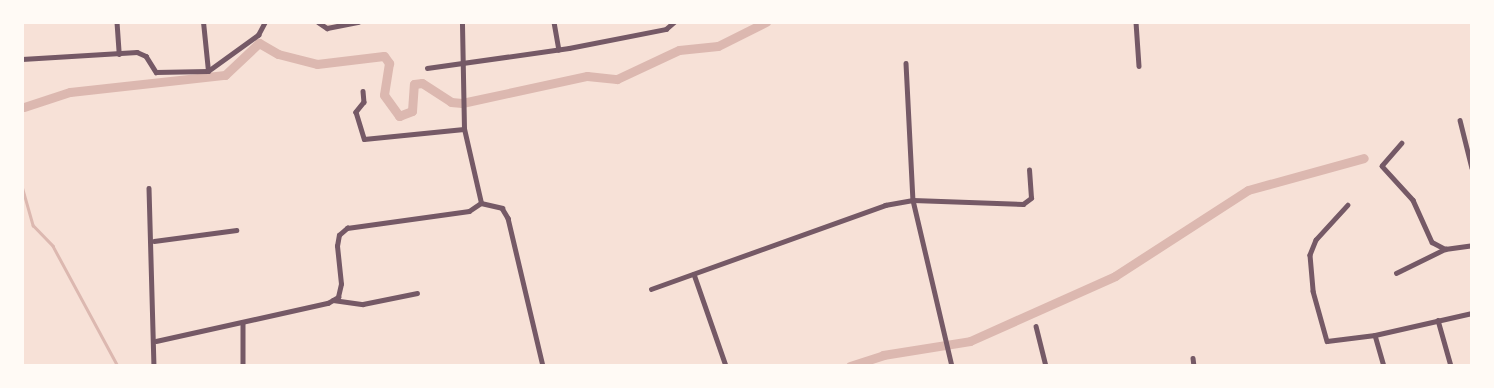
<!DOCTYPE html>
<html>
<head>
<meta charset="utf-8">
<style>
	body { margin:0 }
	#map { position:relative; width:1494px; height:388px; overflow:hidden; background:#f7e1d7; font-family:Lato,sans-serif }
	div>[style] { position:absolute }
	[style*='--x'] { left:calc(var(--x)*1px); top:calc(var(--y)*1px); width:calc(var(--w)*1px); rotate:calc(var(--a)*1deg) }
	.stream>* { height:2.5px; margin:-1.25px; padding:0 1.25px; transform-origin:1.25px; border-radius:1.25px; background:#dcb8b0 }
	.canal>* { height:9px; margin:-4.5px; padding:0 4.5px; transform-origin:4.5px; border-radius:4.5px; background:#dcb8b0 }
	.minor>* { height:4.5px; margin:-2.25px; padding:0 2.25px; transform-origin:2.25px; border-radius:2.25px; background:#755966 }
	span { translate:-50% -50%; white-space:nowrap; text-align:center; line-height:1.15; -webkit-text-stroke:5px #fffaf5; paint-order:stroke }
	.frame { position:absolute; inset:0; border:24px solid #fffaf5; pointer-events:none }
</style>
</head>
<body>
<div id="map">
	<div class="stream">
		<i style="--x:22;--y:106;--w:17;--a:90"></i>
		<i style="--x:22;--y:186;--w:41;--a:74.2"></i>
		<i style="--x:33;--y:225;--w:29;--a:46"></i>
		<i style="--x:53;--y:246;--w:136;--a:61.6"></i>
	</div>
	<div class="canal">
		<i style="--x:24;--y:107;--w:48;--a:-18.1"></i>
		<i style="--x:70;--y:92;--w:156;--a:-6.3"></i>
		<i style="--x:225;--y:75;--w:47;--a:-43.3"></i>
		<i style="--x:259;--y:43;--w:22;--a:30"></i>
		<i style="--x:278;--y:54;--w:40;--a:14.4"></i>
		<i style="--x:317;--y:64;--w:67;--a:-6.8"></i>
		<i style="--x:384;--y:56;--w:9;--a:54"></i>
		<i style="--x:389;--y:63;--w:32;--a:99"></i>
		<i style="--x:384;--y:95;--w:26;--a:54"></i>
		<i style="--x:399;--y:116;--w:14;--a:-21"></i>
		<i style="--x:412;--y:111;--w:27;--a:-86"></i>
		<i style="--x:414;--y:84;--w:8;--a:-7"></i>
		<i style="--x:422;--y:83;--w:35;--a:33"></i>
		<i style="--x:451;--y:102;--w:11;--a:5"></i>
		<i style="--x:462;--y:103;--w:128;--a:-12.2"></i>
		<i style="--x:587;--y:76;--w:30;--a:6"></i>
		<i style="--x:617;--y:79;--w:68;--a:-25.1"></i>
		<i style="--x:679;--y:50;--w:39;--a:-6"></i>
		<i style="--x:718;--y:46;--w:54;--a:-26.6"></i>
		<i style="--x:850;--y:366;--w:35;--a:-18"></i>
		<i style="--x:883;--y:355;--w:88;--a:-9.1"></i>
		<i style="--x:970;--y:341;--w:159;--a:-24.1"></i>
		<i style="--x:1115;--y:276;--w:158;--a:-32.9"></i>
		<i style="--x:1248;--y:190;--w:120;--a:-15.4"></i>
	</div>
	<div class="minor">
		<i style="--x:117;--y:22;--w:32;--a:86"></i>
		<i style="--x:318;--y:22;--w:11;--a:34"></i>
		<i style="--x:327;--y:28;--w:32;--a:-11"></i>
		<i style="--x:554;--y:22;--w:28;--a:80"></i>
		<i style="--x:1136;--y:22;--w:44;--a:86.1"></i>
		<i style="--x:22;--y:59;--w:115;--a:-3.5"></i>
		<i style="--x:137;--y:52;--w:10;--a:24"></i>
		<i style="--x:146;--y:56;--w:19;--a:58"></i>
		<i style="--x:156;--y:72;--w:52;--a:-1.1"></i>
		<i style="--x:208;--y:71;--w:49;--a:-95.8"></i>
		<i style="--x:906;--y:63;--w:137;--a:87.1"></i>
		<i style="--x:913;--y:200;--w:171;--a:76.8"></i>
		<i style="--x:427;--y:68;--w:143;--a:-8"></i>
		<i style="--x:569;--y:48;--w:99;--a:-11.1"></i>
		<i style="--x:666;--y:29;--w:11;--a:-41"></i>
		<i style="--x:208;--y:71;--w:62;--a:-35.8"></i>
		<i style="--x:258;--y:35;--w:15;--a:-62"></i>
		<i style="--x:363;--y:91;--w:11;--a:85"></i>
		<i style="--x:364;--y:102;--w:13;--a:129"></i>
		<i style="--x:356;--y:112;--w:28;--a:73"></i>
		<i style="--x:364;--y:139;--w:100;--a:-5.7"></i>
		<i style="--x:1460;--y:120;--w:49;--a:76"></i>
		<i style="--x:1402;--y:143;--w:30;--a:131"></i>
		<i style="--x:1382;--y:166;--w:46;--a:47.6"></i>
		<i style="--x:1413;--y:200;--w:46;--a:65.7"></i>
		<i style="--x:1432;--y:242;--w:15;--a:28"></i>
		<i style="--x:1445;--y:249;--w:27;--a:-8"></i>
		<i style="--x:149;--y:188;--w:178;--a:88.4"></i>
		<i style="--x:481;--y:203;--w:22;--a:13"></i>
		<i style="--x:502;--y:208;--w:12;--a:59"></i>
		<i style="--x:508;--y:218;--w:152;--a:76.7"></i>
		<i style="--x:1348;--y:205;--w:47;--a:132.4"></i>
		<i style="--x:1316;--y:240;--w:16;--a:112"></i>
		<i style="--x:1310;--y:255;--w:36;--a:85"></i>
		<i style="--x:1313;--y:291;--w:52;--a:74.4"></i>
		<i style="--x:1327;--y:341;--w:48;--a:-7.1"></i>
		<i style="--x:1375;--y:335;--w:32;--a:74"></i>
		<i style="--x:154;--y:241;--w:83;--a:-7.6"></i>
		<i style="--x:1396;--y:273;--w:55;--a:-26.1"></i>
		<i style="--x:694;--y:274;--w:97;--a:70.8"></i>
		<i style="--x:651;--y:289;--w:249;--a:-19.7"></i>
		<i style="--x:885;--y:205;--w:28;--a:-10"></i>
		<i style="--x:913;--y:200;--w:110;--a:2.1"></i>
		<i style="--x:1023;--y:204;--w:10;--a:-37"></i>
		<i style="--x:1031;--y:198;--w:28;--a:-94"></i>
		<i style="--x:333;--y:300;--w:30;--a:8"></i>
		<i style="--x:363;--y:304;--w:55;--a:-11.5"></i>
		<i style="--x:1438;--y:320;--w:48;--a:74.2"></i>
		<i style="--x:243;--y:322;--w:44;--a:90"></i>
		<i style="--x:1036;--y:326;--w:41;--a:76"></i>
		<i style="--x:1375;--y:335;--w:99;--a:-12.8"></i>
		<i style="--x:156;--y:341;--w:176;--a:-12.5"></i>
		<i style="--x:328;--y:303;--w:12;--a:-31"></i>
		<i style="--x:338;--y:297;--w:13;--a:-77"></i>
		<i style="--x:341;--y:284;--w:38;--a:-96"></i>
		<i style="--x:337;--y:246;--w:11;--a:-80"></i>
		<i style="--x:339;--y:235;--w:11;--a:-41"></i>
		<i style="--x:347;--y:228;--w:123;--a:-7.9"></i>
		<i style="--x:469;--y:211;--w:14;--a:-34"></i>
		<i style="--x:481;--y:203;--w:76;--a:-102.9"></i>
		<i style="--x:464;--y:129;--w:107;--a:-91.1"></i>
		<i style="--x:1193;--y:358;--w:8;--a:83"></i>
	</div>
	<div class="frame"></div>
</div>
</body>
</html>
